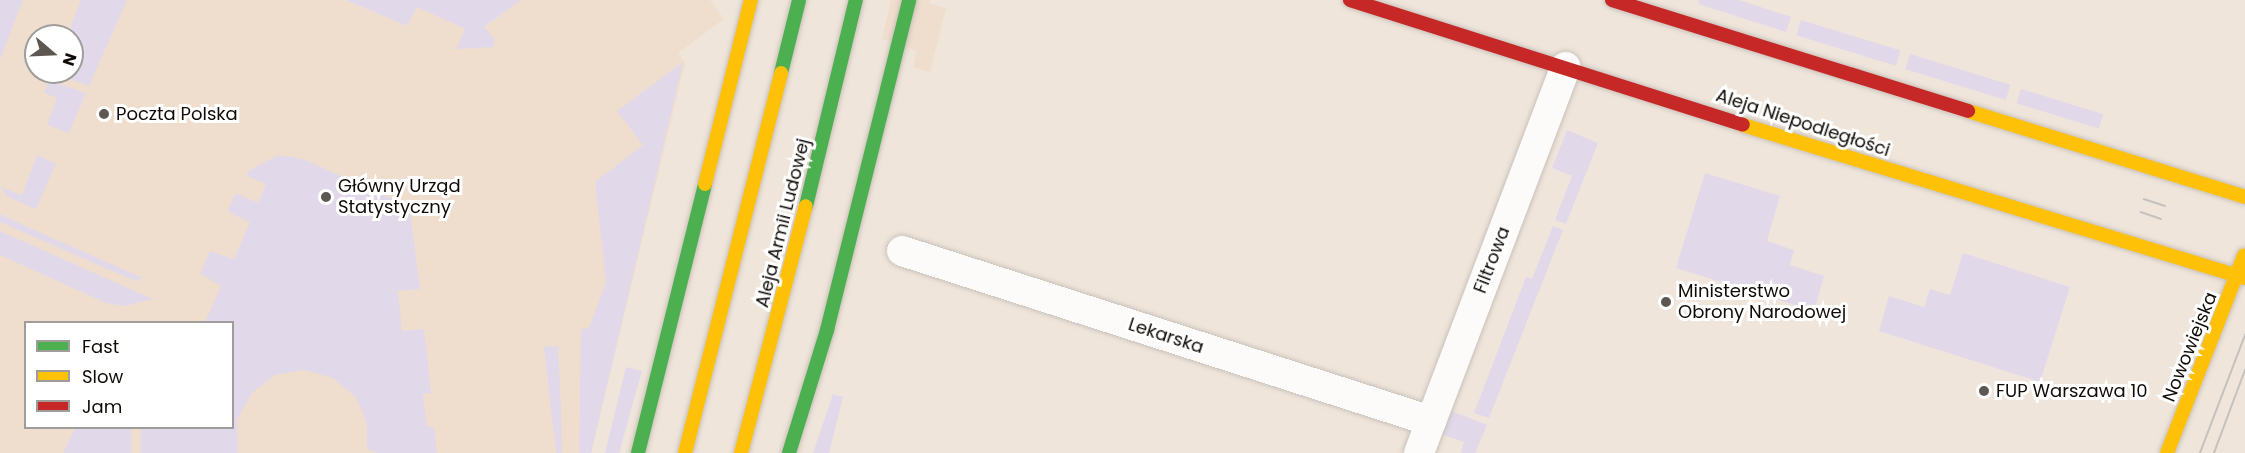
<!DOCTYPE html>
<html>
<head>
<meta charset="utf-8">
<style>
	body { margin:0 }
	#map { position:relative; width:2245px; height:453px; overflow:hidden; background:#efe5db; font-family:Poppins,sans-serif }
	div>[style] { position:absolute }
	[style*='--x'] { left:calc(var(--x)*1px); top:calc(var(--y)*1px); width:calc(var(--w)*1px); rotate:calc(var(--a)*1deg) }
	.built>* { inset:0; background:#efdecd }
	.green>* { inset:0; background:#e1d9ea; transform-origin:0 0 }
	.roads { filter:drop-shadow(0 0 2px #c9c1ba) drop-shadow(0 0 2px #c9c1ba) }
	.street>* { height:30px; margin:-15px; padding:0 15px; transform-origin:15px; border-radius:15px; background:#fdfbfa }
	.fast>* { height:14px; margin:-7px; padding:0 7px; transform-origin:7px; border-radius:7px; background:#4caf50 }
	.slow>* { height:14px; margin:-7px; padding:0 7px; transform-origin:7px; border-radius:7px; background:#ffc107 }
	.jam>* { height:14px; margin:-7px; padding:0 7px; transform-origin:7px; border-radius:7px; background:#c62828 }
	.tram>* { height:1.5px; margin:-0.75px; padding:0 0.75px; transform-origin:0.75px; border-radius:0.75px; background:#c4c1bf }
	.dots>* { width:16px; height:16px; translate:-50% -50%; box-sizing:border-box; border:3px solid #fff; border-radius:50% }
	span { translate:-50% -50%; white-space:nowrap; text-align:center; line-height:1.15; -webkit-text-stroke:6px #fff; paint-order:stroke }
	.poi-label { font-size:18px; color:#100b06 }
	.left { translate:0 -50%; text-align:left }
	.street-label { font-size:18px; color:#100b06 }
	.legend { position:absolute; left:24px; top:321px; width:210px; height:108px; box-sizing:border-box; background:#fff; border:2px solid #9f9d9b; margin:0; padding:8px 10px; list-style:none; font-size:18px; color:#100b06 }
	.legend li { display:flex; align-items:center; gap:12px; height:30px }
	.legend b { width:30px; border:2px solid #9f9d9b }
	.north { position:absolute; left:24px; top:24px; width:60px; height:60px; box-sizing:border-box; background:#fff; border:2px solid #9f9d9b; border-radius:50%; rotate:109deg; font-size:16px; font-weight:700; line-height:24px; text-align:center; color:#100b06 }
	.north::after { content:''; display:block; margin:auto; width:21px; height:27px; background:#5e5751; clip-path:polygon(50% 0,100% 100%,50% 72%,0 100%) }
</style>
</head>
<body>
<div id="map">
	<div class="built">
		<i style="clip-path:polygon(evenodd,0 0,346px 0,407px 26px,416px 6px,465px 29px,456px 49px,521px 0,710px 0,724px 19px,678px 53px,685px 63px,591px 453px,0 453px,0 0,36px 36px,72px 36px,72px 72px,36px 72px,36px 36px,0 0,26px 322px,232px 322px,232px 428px,26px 428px,26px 322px)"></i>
		<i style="clip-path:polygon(891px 0,930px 0,929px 3px,946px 8px,930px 72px,913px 67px,917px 51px,882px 39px)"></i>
	</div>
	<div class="green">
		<i style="clip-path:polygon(0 0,23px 0,0 60px)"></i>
		<i style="clip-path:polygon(81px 0,127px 0,89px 86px,52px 72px,72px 72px,72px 36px,67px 36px)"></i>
		<i style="clip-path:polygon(346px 0,521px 0,484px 27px,494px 39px,494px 47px,456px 49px,465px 29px,417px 7px,407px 26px)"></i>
		<i style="clip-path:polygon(1699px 0,1739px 0,1791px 17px,1786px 32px,1698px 4px)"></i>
		<i style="left:1801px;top:20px;width:104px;height:16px;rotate:17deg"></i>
		<i style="left:1910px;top:54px;width:105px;height:16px;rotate:17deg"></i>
		<i style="clip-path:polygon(683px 62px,591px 453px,579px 453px,581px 329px,589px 328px,606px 282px,595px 182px,643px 145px,617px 111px)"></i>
		<i style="clip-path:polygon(49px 80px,86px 93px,69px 133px,47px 125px,57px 98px,44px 93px)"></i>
		<i style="left:2021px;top:89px;width:86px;height:15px;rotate:17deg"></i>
		<i style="clip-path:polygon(1567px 130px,1598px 143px,1566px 224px,1555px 220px,1572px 176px,1552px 168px)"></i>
		<i style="clip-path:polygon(37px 155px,56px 164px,36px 209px,8px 197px,0 187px,22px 195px)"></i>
		<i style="clip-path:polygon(277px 156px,296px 157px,300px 161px,301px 158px,399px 202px,410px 210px,420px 289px,398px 291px,402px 331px,424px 329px,431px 393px,423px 394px,427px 427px,434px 427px,437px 453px,376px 453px,367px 449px,367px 424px,356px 397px,333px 378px,304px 370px,275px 375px,252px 393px,237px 420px,238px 453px,141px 453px,141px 428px,232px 428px,232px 322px,205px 322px,221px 286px,200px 274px,210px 251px,234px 259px,250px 222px,230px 213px,228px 209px,236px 193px,258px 203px,266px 184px,247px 176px,248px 171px)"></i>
		<i style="clip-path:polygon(1705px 173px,1780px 196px,1767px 241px,1794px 250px,1790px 265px,1824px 276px,1814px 311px,1676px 268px)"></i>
		<i style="clip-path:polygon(0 214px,28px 227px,143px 278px,135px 281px,0 222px)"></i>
		<i style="clip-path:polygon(1553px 226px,1563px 230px,1489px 418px,1474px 413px,1526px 277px,1532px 279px)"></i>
		<i style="clip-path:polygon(0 231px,153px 299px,124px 306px,106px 303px,0 255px)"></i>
		<i style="clip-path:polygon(1963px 253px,2070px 287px,2040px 382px,1879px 331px,1889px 296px,1924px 307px,1930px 289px,1950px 295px)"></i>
		<i style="clip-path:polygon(558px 346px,561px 406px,562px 453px,556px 453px,544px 347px)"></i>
		<i style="clip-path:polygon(626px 367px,642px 371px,619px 453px,605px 453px)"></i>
		<i style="clip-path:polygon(833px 394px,843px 397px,829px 453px,813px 453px)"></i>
		<i style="clip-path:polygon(1449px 410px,1487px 425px,1475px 453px,1461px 453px,1464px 442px,1441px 434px)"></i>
		<i style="clip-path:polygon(75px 428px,131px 428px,131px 453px,63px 453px)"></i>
	</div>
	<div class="roads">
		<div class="street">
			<i style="--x:902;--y:251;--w:556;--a:17.82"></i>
			<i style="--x:1419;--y:453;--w:413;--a:-69.2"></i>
		</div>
		<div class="fast">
			<i style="--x:781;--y:73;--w:75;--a:-76.1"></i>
			<i style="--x:806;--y:206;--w:212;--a:-76.4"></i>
			<i style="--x:638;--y:453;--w:277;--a:-76"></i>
			<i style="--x:789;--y:453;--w:129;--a:-72.8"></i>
			<i style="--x:827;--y:330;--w:340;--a:-76"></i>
		</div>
		<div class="slow">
			<i style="--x:1968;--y:111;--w:290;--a:17.2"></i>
			<i style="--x:1743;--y:125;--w:525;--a:16.95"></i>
			<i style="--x:705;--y:184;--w:190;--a:-76"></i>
			<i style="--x:685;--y:453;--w:392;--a:-75.8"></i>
			<i style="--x:741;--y:453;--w:255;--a:-75.3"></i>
			<i style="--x:2167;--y:453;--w:212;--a:-68.7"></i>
		</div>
		<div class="jam">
			<i style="--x:1350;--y:0;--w:412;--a:17.6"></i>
			<i style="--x:1612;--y:0;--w:373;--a:17.3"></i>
		</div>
	</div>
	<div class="tram">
		<i style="--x:2144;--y:199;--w:22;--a:18"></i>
		<i style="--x:2141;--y:212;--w:21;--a:19"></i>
		<i style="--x:2200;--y:453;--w:126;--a:-69.1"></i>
		<i style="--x:2214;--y:453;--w:89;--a:-69.5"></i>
	</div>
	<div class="dots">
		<i style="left:104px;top:114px;background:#5e5751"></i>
		<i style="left:326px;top:197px;background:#5e5751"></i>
		<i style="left:1666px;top:302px;background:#5e5751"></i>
		<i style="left:1984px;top:391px;background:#5e5751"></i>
	</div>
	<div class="poi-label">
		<span class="left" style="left:116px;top:114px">Poczta Polska</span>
		<span class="left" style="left:338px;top:197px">Główny Urząd<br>Statystyczny</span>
		<span class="left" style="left:1678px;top:302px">Ministerstwo<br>Obrony Narodowej</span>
		<span class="left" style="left:1996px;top:391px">FUP Warszawa 10</span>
	</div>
	<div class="street-label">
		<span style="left:1803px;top:123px;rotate:18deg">Aleja Niepodległości</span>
		<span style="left:783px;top:223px;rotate:-76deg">Aleja Armii Ludowej</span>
		<span style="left:1492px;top:260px;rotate:-69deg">Filtrowa</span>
		<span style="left:1166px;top:336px;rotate:18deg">Lekarska</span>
		<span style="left:2190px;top:347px;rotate:-68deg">Nowowiejska</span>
	</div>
	<ul class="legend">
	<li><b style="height:8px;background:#4caf50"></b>Fast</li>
	<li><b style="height:8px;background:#ffc107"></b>Slow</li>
	<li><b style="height:8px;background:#c62828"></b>Jam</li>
	</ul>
	<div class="north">N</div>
</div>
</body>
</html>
